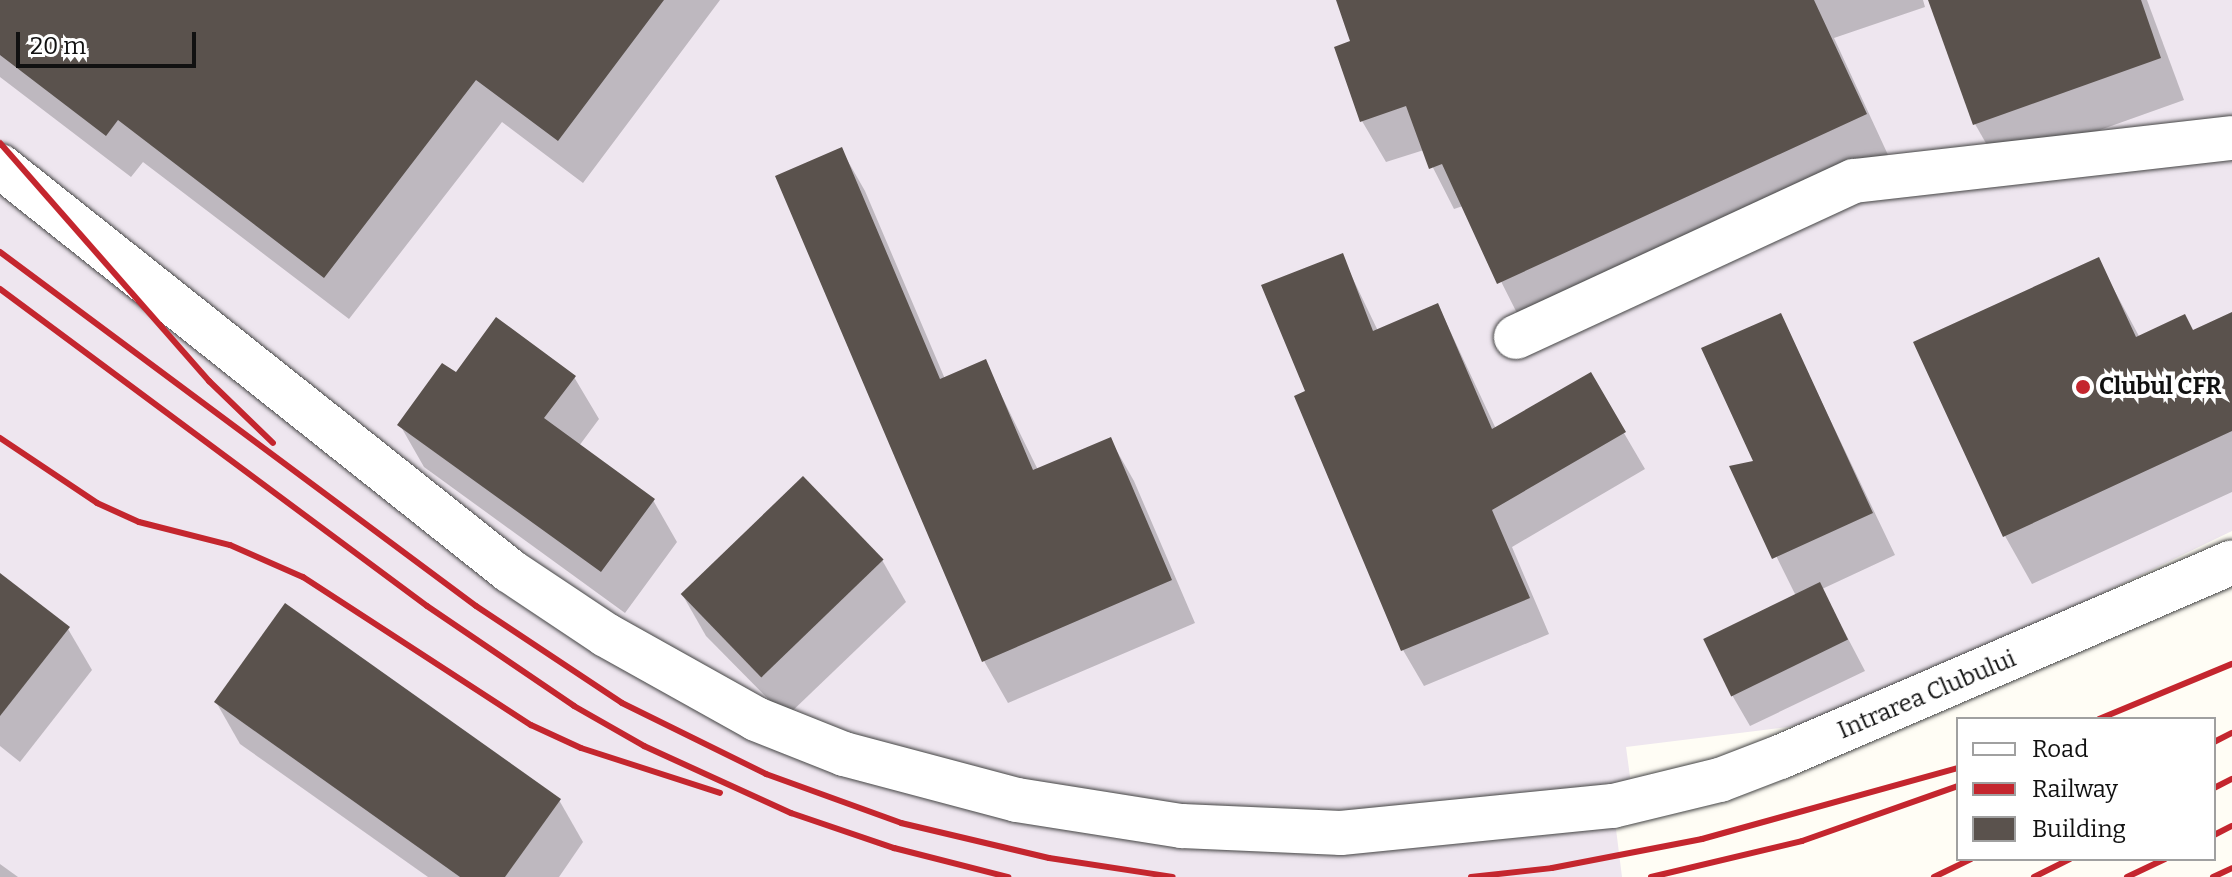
<!DOCTYPE html>
<html>
<head>
<meta charset="utf-8">
<style>
	body { margin:0 }
	#map { position:relative; width:2232px; height:877px; overflow:hidden; background:#fffdf5; font-family:Bitter,serif }
	div>[style] { position:absolute }
	[style*='--x'] { left:calc(var(--x)*1px); top:calc(var(--y)*1px); width:calc(var(--w)*1px); rotate:calc(var(--a)*1deg) }
	.industrial>* { inset:0; background:#eee6ef }
	.shadow>* { inset:0; background:#0003 }
	.building>* { inset:0; background:#5a524d; transform-origin:0 0 }
	.roads { filter:drop-shadow(0 0 2px #444) drop-shadow(0 0 2px #444) }
	.minor>* { height:44px; margin:-22px; padding:0 22px; transform-origin:22px; border-radius:22px; background:#fff }
	.rail>* { height:6px; margin:-3px; padding:0 3px; transform-origin:3px; border-radius:3px; background:#c4262e }
	.dots>* { width:22px; height:22px; translate:-50% -50%; box-sizing:border-box; border:4px solid #fff; border-radius:50% }
	span { translate:-50% -50%; white-space:nowrap; text-align:center; line-height:1.15; -webkit-text-stroke:8px #fff; paint-order:stroke }
	.poi-label { font-size:24px; color:#111; font-weight:700 }
	.left { translate:0 -50%; text-align:left }
	.street-label { font-size:24px; color:#111 }
	.legend { position:absolute; left:1956px; top:717px; width:260px; height:144px; box-sizing:border-box; background:#fff; border:2px solid #a0a0a0; margin:0; padding:10px 14px; list-style:none; font-size:24px; color:#111 }
	.legend li { display:flex; align-items:center; gap:16px; height:40px }
	.legend b { width:40px; border:2px solid #a0a0a0 }
	.scale { position:absolute; left:16px; top:32px; width:180px; height:36px; box-sizing:border-box; border:4px solid #111; border-top:0; padding-left:10px; font-size:24px; line-height:28px; white-space:nowrap; color:#111; -webkit-text-stroke:6px #fff; paint-order:stroke }
</style>
</head>
<body>
<div id="map">
	<div class="industrial">
		<i style="clip-path:polygon(0 0,2232px 0,2232px 531px,1838px 721px,1626px 747px,1631px 784px,1611px 789px,1622px 877px,0 877px)"></i>
	</div>
	<div class="shadow">
		<i style="clip-path:polygon(0 0,720px 0,583px 183px,502px 122px,349px 319px,143px 162px,131px 177px,0 77px)"></i>
		<i style="clip-path:polygon(1338px 0,1923px 0,1925px 7px,1834px 38px,1889px 157px,1523px 325px,1463px 206px,1454px 209px,1424px 150px,1386px 162px,1362px 121px,1352px 42px)"></i>
		<i style="clip-path:polygon(2024px 0,2147px 0,2184px 100px,1999px 166px,1975px 124px)"></i>
		<i style="clip-path:polygon(841px 149px,865px 191px,945px 379px,985px 362px,1038px 470px,1110px 439px,1134px 481px,1195px 623px,1008px 703px,984px 661px,777px 177px)"></i>
		<i style="clip-path:polygon(1342px 256px,1378px 331px,1438px 305px,1496px 429px,1590px 375px,1645px 469px,1512px 547px,1549px 634px,1424px 686px,1403px 650px,1307px 392px)"></i>
		<i style="clip-path:polygon(2098px 260px,2140px 338px,2193px 332px,2232px 314px,2232px 492px,2032px 584px,2005px 536px)"></i>
		<i style="clip-path:polygon(1780px 315px,1895px 555px,1822px 589px,1865px 671px,1750px 726px,1732px 695px,1796px 596px,1732px 467px,1756px 462px)"></i>
		<i style="clip-path:polygon(456px 375px,574px 377px,599px 419px,579px 446px,653px 500px,677px 542px,625px 613px,424px 467px,400px 425px)"></i>
		<i style="clip-path:polygon(882px 560px,906px 602px,786px 717px,706px 636px,682px 594px)"></i>
		<i style="clip-path:polygon(0 575px,68px 629px,92px 670px,20px 762px,0 746px)"></i>
		<i style="clip-path:polygon(216px 702px,559px 800px,583px 842px,559px 877px,428px 877px,240px 744px)"></i>
		<i style="clip-path:polygon(0 864px,18px 877px,0 877px)"></i>
	</div>
	<div class="building">
		<i style="clip-path:polygon(0 0,664px 0,558px 141px,476px 80px,324px 278px,118px 120px,106px 136px,0 55px)"></i>
		<i style="clip-path:polygon(1336px 0,1814px 0,1867px 114px,1497px 284px,1442px 164px,1429px 169px,1406px 106px,1360px 122px,1334px 47px,1350px 41px)"></i>
		<i style="clip-path:polygon(1928px 0,2141px 0,2161px 58px,1973px 125px)"></i>
		<i style="clip-path:polygon(842px 147px,940px 379px,986px 359px,1033px 470px,1111px 437px,1172px 580px,982px 662px,775px 176px)"></i>
		<i style="clip-path:polygon(1343px 253px,1373px 331px,1438px 303px,1492px 429px,1591px 372px,1626px 432px,1492px 510px,1530px 598px,1401px 651px,1294px 396px,1305px 391px,1261px 285px)"></i>
		<i style="clip-path:polygon(2099px 257px,2136px 337px,2185px 314px,2193px 330px,2232px 312px,2232px 431px,2003px 537px,1913px 342px)"></i>
		<i style="clip-path:polygon(1781px 313px,1873px 513px,1772px 559px,1729px 466px,1753px 461px,1701px 348px)"></i>
		<i style="clip-path:polygon(496px 317px,576px 376px,544px 418px,655px 499px,601px 572px,397px 425px,442px 363px,456px 372px)"></i>
		<i style="left:803px;top:476px;width:116px;height:170px;rotate:46deg"></i>
		<i style="clip-path:polygon(0 573px,70px 627px,0 716px)"></i>
		<i style="left:1820px;top:582px;width:64px;height:130px;rotate:64deg"></i>
		<i style="clip-path:polygon(285px 603px,561px 799px,505px 877px,460px 877px,214px 702px)"></i>
	</div>
	<div class="roads">
		<div class="minor">
			<i style="--x:0;--y:166;--w:651;--a:38.45"></i>
			<i style="--x:510;--y:571;--w:115;--a:33.7"></i>
			<i style="--x:606;--y:635;--w:172;--a:29.2"></i>
			<i style="--x:756;--y:719;--w:95;--a:21.7"></i>
			<i style="--x:844;--y:754;--w:179;--a:14.9"></i>
			<i style="--x:1017;--y:800;--w:167;--a:9"></i>
			<i style="--x:1182;--y:826;--w:159;--a:2.5"></i>
			<i style="--x:1341;--y:833;--w:273;--a:-5.7"></i>
			<i style="--x:1613;--y:806;--w:110;--a:-13.7"></i>
			<i style="--x:1720;--y:780;--w:64;--a:-21"></i>
			<i style="--x:1780;--y:757;--w:492;--a:-23.3"></i>
			<i style="--x:1516;--y:337;--w:372;--a:-24.8"></i>
			<i style="--x:1854;--y:181;--w:380;--a:-6.5"></i>
		</div>
	</div>
	<div class="rail">
		<i style="--x:0;--y:143;--w:317;--a:48.7"></i>
		<i style="--x:209;--y:381;--w:89;--a:44.1"></i>
		<i style="--x:0;--y:252;--w:593;--a:36.64"></i>
		<i style="--x:476;--y:606;--w:175;--a:33.6"></i>
		<i style="--x:622;--y:703;--w:161;--a:26.2"></i>
		<i style="--x:766;--y:774;--w:144;--a:19.9"></i>
		<i style="--x:901;--y:823;--w:152;--a:13.3"></i>
		<i style="--x:1049;--y:858;--w:125;--a:8.7"></i>
		<i style="--x:0;--y:289;--w:532;--a:36.59"></i>
		<i style="--x:427;--y:606;--w:178;--a:34.2"></i>
		<i style="--x:574;--y:706;--w:81;--a:29.7"></i>
		<i style="--x:644;--y:746;--w:162;--a:24.5"></i>
		<i style="--x:791;--y:813;--w:109;--a:18.8"></i>
		<i style="--x:894;--y:848;--w:118;--a:14.3"></i>
		<i style="--x:0;--y:438;--w:117;--a:33.8"></i>
		<i style="--x:97;--y:503;--w:46;--a:24.3"></i>
		<i style="--x:139;--y:522;--w:94;--a:14.2"></i>
		<i style="--x:230;--y:545;--w:80;--a:23.7"></i>
		<i style="--x:303;--y:577;--w:272;--a:33"></i>
		<i style="--x:531;--y:725;--w:55;--a:24.7"></i>
		<i style="--x:581;--y:748;--w:146;--a:17.9"></i>
		<i style="--x:2099;--y:719;--w:144;--a:-22.5"></i>
		<i style="--x:2214;--y:742;--w:20;--a:-27"></i>
		<i style="--x:2214;--y:788;--w:20;--a:-27"></i>
		<i style="--x:2214;--y:835;--w:20;--a:-27"></i>
		<i style="--x:1471;--y:877;--w:81;--a:-6.3"></i>
		<i style="--x:1552;--y:868;--w:153;--a:-10.9"></i>
		<i style="--x:1702;--y:839;--w:266;--a:-15.5"></i>
		<i style="--x:1651;--y:877;--w:155;--a:-13.4"></i>
		<i style="--x:1802;--y:841;--w:165;--a:-19.4"></i>
		<i style="--x:1934;--y:877;--w:41;--a:-25.9"></i>
		<i style="--x:2034;--y:877;--w:40;--a:-26.6"></i>
		<i style="--x:2127;--y:877;--w:42;--a:-25.3"></i>
		<i style="--x:2213;--y:877;--w:21;--a:-25"></i>
	</div>
	<div class="dots">
		<i style="left:2083px;top:387px;background:#c4262e"></i>
	</div>
	<div class="poi-label">
		<span class="left" style="left:2099px;top:387px">Clubul CFR</span>
	</div>
	<div class="street-label">
		<span style="left:1927px;top:695px;rotate:-23deg">Intrarea Clubului</span>
	</div>
	<ul class="legend">
	<li><b style="height:10px;background:#fff"></b>Road</li>
	<li><b style="height:10px;background:#c4262e"></b>Railway</li>
	<li><b style="height:22px;background:#5a524d"></b>Building</li>
	</ul>
	<div class="scale">20 m</div>
</div>
</body>
</html>
